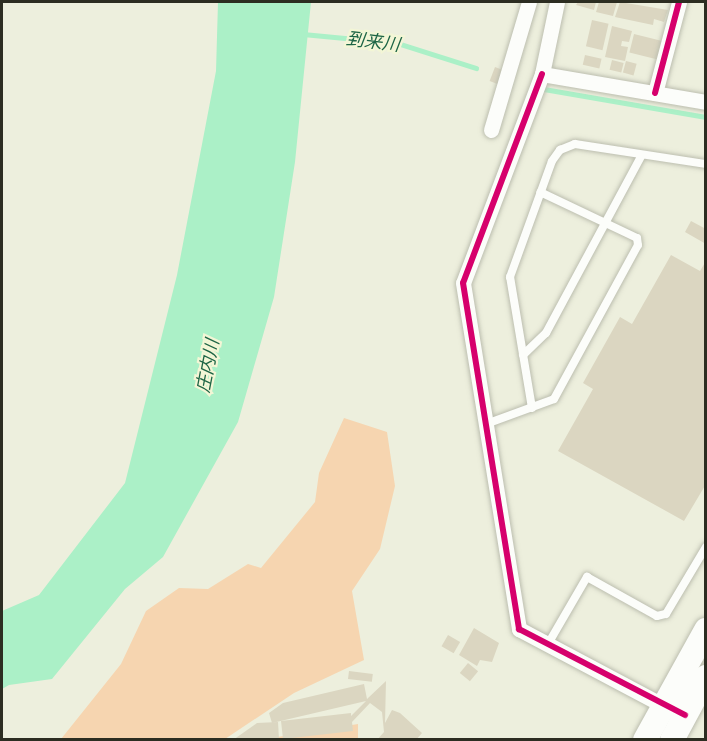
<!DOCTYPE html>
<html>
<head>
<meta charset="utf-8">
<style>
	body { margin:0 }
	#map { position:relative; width:707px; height:741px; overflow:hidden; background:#edefdd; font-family:"Roboto Serif","Noto Sans JP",serif }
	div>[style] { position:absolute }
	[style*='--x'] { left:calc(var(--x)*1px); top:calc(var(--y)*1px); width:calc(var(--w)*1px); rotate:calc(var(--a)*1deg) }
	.green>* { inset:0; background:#f6d5b0 }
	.water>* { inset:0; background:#abf0c7 }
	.stream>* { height:4.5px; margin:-2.25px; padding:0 2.25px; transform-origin:2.25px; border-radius:2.25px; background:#abf0c7 }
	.building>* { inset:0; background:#dbd6c1; transform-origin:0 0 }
	.roads { filter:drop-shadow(0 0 2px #bcbeaf) drop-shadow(0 0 2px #bcbeaf) }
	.lane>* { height:8px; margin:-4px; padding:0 4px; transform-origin:4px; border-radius:4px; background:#fcfdfa }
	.street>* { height:15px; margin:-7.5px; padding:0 7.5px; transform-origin:7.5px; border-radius:7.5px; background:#fcfdfa }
	.primary>* { height:24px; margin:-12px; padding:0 12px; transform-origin:12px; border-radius:12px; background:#fcfdfa }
	.cycleway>* { height:6px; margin:-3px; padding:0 3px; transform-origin:3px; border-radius:3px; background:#d6006c }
	span { translate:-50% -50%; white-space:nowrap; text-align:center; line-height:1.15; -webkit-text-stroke:4.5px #f3f6d6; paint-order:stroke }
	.water-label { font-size:18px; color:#1d6545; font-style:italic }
	.frame { position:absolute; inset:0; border:3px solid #2c2d21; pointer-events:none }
</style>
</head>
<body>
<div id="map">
	<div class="green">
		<i style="clip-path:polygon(344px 418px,387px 432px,395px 486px,380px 549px,352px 591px,364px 660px,294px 693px,225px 739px,61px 739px,121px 664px,146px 611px,179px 588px,208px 589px,248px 564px,261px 568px,315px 502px,319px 473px)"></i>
		<i style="clip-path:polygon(358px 724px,358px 739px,265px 739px)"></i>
	</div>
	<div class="water">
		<i style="clip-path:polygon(218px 2px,311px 2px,295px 162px,274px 297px,238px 422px,163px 557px,125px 589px,52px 679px,9px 685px,2px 689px,2px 611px,39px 595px,125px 483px,177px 275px,216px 71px)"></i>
	</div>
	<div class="stream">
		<i style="--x:303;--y:34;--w:94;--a:5.5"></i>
		<i style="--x:397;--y:43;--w:83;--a:17.6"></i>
		<i style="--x:544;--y:89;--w:164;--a:9.8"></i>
	</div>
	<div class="building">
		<i style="clip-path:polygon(578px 2px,596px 2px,594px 10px,576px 5px)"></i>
		<i style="clip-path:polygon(599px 2px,617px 2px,613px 16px,596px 12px)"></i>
		<i style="clip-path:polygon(620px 2px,668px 10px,664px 22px,654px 19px,653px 25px,615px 17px)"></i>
		<i style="left:592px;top:20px;width:17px;height:27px;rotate:13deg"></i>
		<i style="clip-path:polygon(612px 26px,632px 31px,629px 42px,622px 41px,621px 46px,628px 47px,625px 61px,605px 57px)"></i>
		<i style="left:634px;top:34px;width:29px;height:19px;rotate:14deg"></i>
		<i style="left:585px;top:55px;width:17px;height:10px;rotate:13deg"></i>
		<i style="left:612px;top:60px;width:12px;height:10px;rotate:14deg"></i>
		<i style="left:626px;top:61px;width:11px;height:12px;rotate:15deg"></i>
		<i style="left:495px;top:67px;width:9px;height:15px;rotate:21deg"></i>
		<i style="clip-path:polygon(691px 221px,706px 229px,706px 244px,685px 232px)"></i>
		<i style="clip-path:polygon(671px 255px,700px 271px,706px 261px,706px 484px,684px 521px,558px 451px,593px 389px,583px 383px,620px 317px,632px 324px)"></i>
		<i style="clip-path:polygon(474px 628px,499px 643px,492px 662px,480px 660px,477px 666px,459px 655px)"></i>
		<i style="left:448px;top:635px;width:14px;height:13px;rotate:30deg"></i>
		<i style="left:468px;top:663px;width:13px;height:13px;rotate:39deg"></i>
		<i style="left:349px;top:671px;width:24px;height:8px;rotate:7deg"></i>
		<i style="clip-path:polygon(386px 681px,385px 723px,392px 710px,400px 713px,422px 733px,416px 740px,377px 740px,384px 732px,382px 712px,370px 703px,352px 722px,353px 731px,283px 739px,281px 721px,351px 713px,351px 716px,366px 701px,272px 723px,269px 713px,283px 703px,364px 684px,367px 699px)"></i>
		<i style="clip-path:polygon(278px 722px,279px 739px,233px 740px,257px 723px)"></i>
	</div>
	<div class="roads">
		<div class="lane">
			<i style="--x:523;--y:355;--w:32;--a:-44"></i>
			<i style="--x:546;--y:333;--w:202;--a:-61.7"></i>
			<i style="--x:532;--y:408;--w:133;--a:-99.5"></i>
			<i style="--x:510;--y:277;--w:123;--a:-70.1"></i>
			<i style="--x:552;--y:161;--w:14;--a:-54"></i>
			<i style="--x:560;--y:150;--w:16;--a:-22"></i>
			<i style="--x:575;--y:144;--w:133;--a:8.7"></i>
			<i style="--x:486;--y:424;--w:72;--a:-20.2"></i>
			<i style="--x:554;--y:399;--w:175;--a:-61.4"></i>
			<i style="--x:638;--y:245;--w:7;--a:-98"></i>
			<i style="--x:637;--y:238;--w:107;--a:-154.6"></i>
			<i style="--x:548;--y:644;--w:78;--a:-59.8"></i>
			<i style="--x:587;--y:577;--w:80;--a:29.1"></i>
			<i style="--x:657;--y:616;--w:9;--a:-13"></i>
			<i style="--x:666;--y:614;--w:78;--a:-59.2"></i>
		</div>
		<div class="street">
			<i style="--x:557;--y:2;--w:74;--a:101.8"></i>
			<i style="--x:542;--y:74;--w:166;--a:9.7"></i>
			<i style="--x:542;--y:74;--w:223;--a:110.7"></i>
			<i style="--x:463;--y:283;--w:351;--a:80.8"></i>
			<i style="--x:519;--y:629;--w:171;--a:27.9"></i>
			<i style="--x:655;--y:93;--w:94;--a:-75.2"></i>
			<i style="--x:491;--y:130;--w:134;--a:-73.5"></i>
		</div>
		<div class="primary">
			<i style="--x:645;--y:740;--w:126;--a:-61"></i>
			<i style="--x:672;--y:740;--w:72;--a:-61.6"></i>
		</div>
	</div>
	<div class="cycleway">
		<i style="--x:542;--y:74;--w:223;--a:110.7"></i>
		<i style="--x:463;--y:283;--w:351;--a:80.8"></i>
		<i style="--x:519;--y:629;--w:187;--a:27.4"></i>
		<i style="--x:655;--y:93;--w:94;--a:-75.2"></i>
	</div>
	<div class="water-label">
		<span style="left:373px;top:42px;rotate:7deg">到来川</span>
		<span style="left:208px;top:366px;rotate:-79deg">庄内川</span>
	</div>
	<div class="frame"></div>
</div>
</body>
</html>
